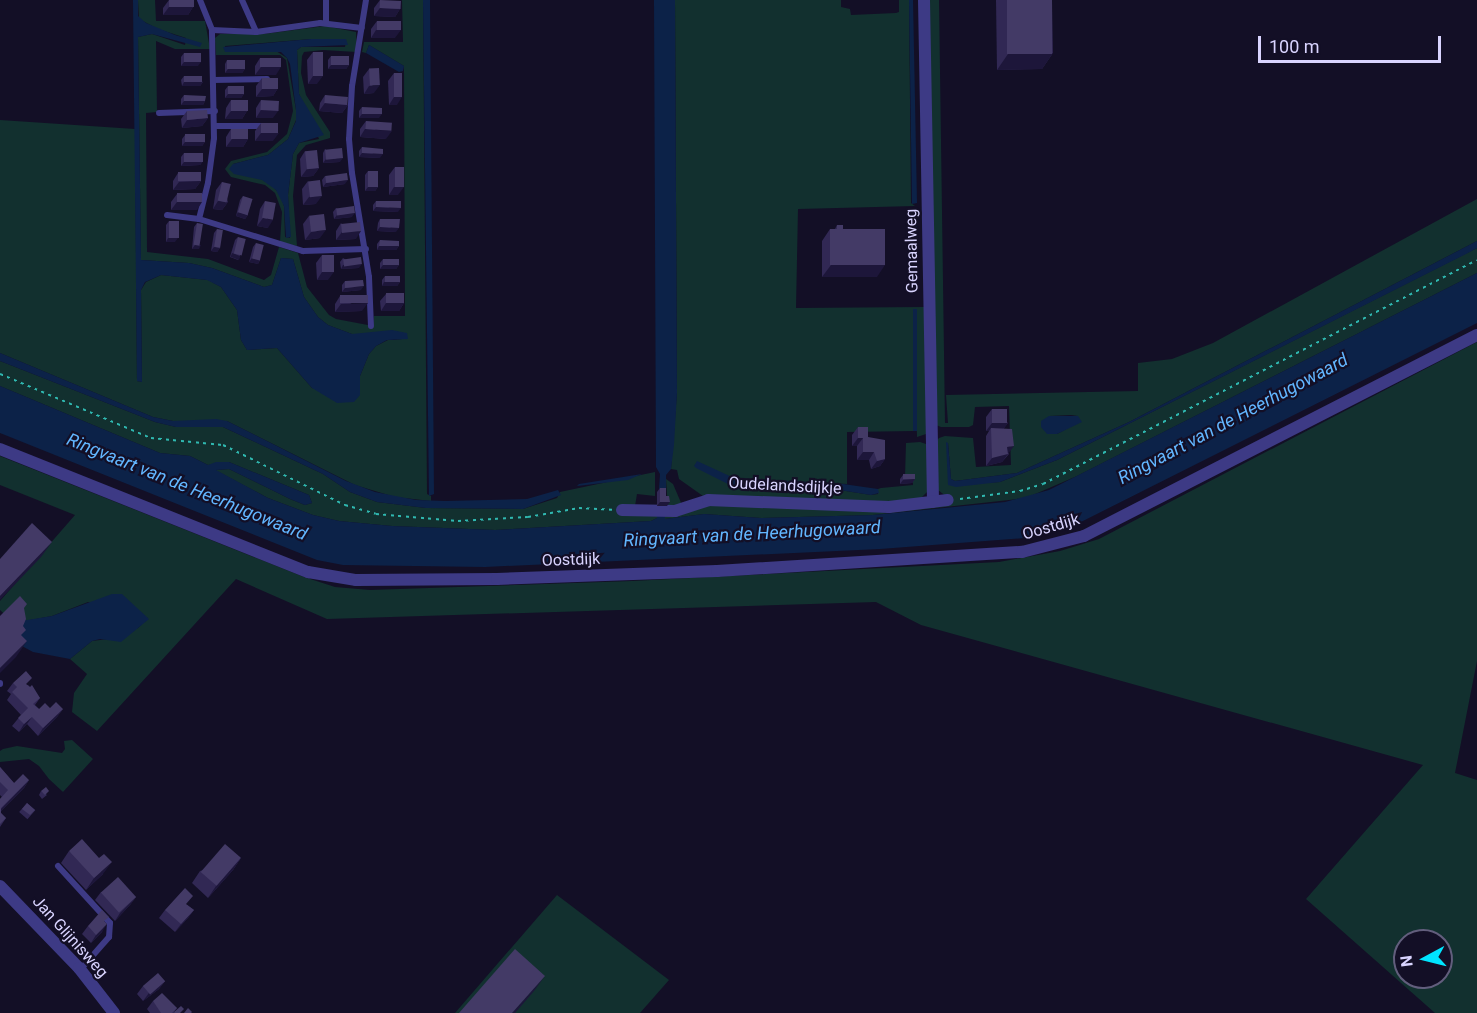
<!DOCTYPE html>
<html>
<head>
<meta charset="utf-8">
<style>
	body { margin:0 }
	#map { position:relative; width:1477px; height:1013px; overflow:hidden; background:#130f26; font-family:Roboto,sans-serif }
	div>[style] { position:absolute }
	[style*='--x'] { left:calc(var(--x)*1px); top:calc(var(--y)*1px); width:calc(var(--w)*1px); rotate:calc(var(--a)*1deg) }
	.green>* { inset:0; background:#12302f }
	.water>* { inset:0; background:#0c2248; transform-origin:0 0 }
	.path>* { height:2px; margin-top:-1px; transform-origin:0; background:repeating-linear-gradient(90deg,#2fb8b0 0 3px,transparent 0 7.5px) }
	.service>* { height:6px; margin:-3px; padding:0 3px; transform-origin:3px; border-radius:3px; background:#3d3a85 }
	.minor>* { height:12px; margin:-6px; padding:0 6px; transform-origin:6px; border-radius:6px; background:#3d3a85 }
	.wall>* { inset:0; background:#312854; transform-origin:0 0 }
	.shaded-wall>* { inset:0; background:#1d163a; transform-origin:0 0 }
	.building>* { inset:0; background:#433a66; transform-origin:0 0 }
	span { translate:-50% -50%; white-space:nowrap; text-align:center; line-height:1.15; -webkit-text-stroke:4.5px #130f26; paint-order:stroke }
	.street-label { font-size:16px; color:#d9d4ff }
	.water-label { font-size:18px; color:#62b6ff; font-style:italic }
	.north { position:absolute; left:1393px; top:929px; width:60px; height:60px; box-sizing:border-box; background:#130f26; border:2px solid #625e7d; border-radius:50%; rotate:263deg; font-size:16px; font-weight:700; line-height:24px; text-align:center; color:#d9d4ff }
	.north::after { content:''; display:block; margin:auto; width:21px; height:27px; background:#00e5ff; clip-path:polygon(50% 0,100% 100%,50% 72%,0 100%) }
	.scale { position:absolute; left:1258px; top:36px; width:183px; height:27px; box-sizing:border-box; border:3px solid #d9d4ff; border-top:0; padding-left:8px; font-size:18px; line-height:21px; white-space:nowrap; color:#d9d4ff; -webkit-text-stroke:4px #130f26; paint-order:stroke }
</style>
</head>
<body>
<div id="map">
	<div class="green">
		<i style="clip-path:polygon(138px 0,155px 0,156px 21px,205px 21px,210px 49px,175px 49px,156px 41px,157px 112px,146px 113px,147px 252px,208px 259px,264px 280px,271px 275px,279px 247px,298px 253px,307px 287px,329px 315px,336px 319px,373px 326px,374px 316px,405px 316px,404px 66px,369px 45px,366px 53px,362px 52px,364px 42px,403px 42px,402px 0,423px 0,427px 494px,431px 496px,431px 501px,395px 497px,355px 485px,227px 421px,173px 421px,153px 417px,0 353px,0 120px,135px 129px,137px 381px,142px 382px,141px 290px,146px 282px,161px 275px,208px 280px,221px 287px,237px 310px,241px 340px,247px 350px,277px 348px,312px 388px,360px 395px,360px 376px,369px 354px,376px 346px,388px 340px,402px 340px,352px 334px,328px 325px,318px 317px,304px 297px,293px 259px,281px 258px,272px 285px,264px 287px,212px 268px,189px 263px,141px 260px,138px 37px,152px 34px,185px 45px,186px 38px,158px 29px,139px 19px)"></i>
		<i style="clip-path:polygon(675px 0,841px 0,841px 7px,850px 9px,851px 15px,896px 13px,899px 12px,899px 0,909px 0,911px 203px,915px 206px,798px 209px,796px 308px,924px 307px,929px 433px,917px 437px,914px 311px,914px 431px,847px 432px,847px 484px,734px 478px,694px 465px,731px 485px,827px 488px,871px 495px,878px 494px,878px 489px,881px 488px,913px 485px,913px 477px,905px 477px,906px 443px,920px 442px,929px 445px,927px 492px,921px 498px,908px 502px,703px 496px,679px 479px,677px 470px,671px 469px,677px 393px)"></i>
		<i style="clip-path:polygon(evenodd,927px 0,939px 0,945px 423px,948px 423px,946px 395px,1138px 391px,1138px 363px,1172px 359px,1213px 343px,1477px 199px,1477px 241px,1129px 422px,1017px 473px,955px 481px,951px 479px,948px 443px,948px 485px,1000px 482px,1057px 460px,1477px 248px,1477px 273px,1077px 476px,1026px 498px,873px 515px,761px 518px,704px 514px,665px 519px,665px 516px,709px 502px,840px 509px,947px 497px,938px 490px,935px 443px,939px 438px,945px 436px,973px 438px,976px 467px,1011px 465px,1009px 406px,975px 407px,973px 425px,969px 427px,941px 427px,936px 425px,927px 0,1071px 415px,1078px 416px,1068px 428px,1057px 434px,1047px 434px,1049px 416px,1071px 415px)"></i>
		<i style="clip-path:polygon(evenodd,325px 26px,356px 32px,357px 52px,323px 50px,304px 52px,302px 56px,301px 73px,306px 95px,330px 132px,330px 138px,306px 145px,297px 155px,293px 196px,297px 246px,280px 242px,282px 212px,275px 193px,265px 185px,231px 177px,225px 169px,231px 161px,267px 152px,287px 134px,293px 111px,286px 60px,280px 55px,216px 55px,215px 38px,220px 34px,264px 34px,325px 26px,311px 39px,346px 40px,345px 47px,301px 47px,297px 50px,299px 94px,319px 139px,299px 143px,293px 154px,288px 195px,290px 238px,285px 237px,284px 206px,280px 195px,272px 185px,233px 164px,268px 155px,288px 139px,296px 120px,296px 110px,287px 58px,276px 51px,225px 52px,225px 46px,311px 39px)"></i>
		<i style="clip-path:polygon(evenodd,1477px 342px,1477px 661px,1455px 773px,1477px 780px,1477px 1013px,1435px 1013px,1306px 899px,1423px 765px,921px 625px,876px 602px,327px 619px,236px 579px,97px 731px,72px 712px,74px 693px,87px 674px,70px 659px,92px 641px,108px 639px,138px 628px,148px 618px,88px 602px,52px 616px,14px 623px,0 610px,0 601px,75px 515px,0 485px,0 456px,304px 577px,335px 587px,370px 590px,632px 581px,999px 562px,1060px 551px,1099px 539px,1477px 342px,1405px 941px,1441px 941px,1441px 977px,1405px 977px,1405px 941px)"></i>
		<i style="clip-path:polygon(0 361px,155px 422px,176px 427px,223px 427px,323px 474px,350px 492px,377px 502px,426px 508px,523px 509px,557px 498px,560px 492px,655px 472px,655px 496px,637px 494px,635px 506px,657px 516px,657px 518px,651px 521px,495px 530px,392px 526px,339px 521px,313px 515px,268px 498px,215px 470px,229px 469px,290px 499px,305px 505px,312px 503px,309px 495px,229px 462px,208px 465px,190px 456px,160px 453px,0 386px)"></i>
		<i style="clip-path:polygon(666px 479px,673px 484px,682px 505px,668px 509px)"></i>
		<i style="clip-path:polygon(72px 740px,93px 759px,63px 792px,49px 779px,39px 766px,29px 759px,0 762px,0 751px,3px 749px,17px 746px,62px 753px,65px 749px,64px 741px)"></i>
		<i style="clip-path:polygon(557px 895px,669px 980px,640px 1013px,455px 1013px)"></i>
	</div>
	<div class="water">
		<i style="clip-path:polygon(133px 0,138px 0,138px 16px,146px 23px,175px 35px,202px 43px,200px 47px,152px 34px,138px 37px,141px 260px,189px 263px,212px 268px,264px 287px,272px 285px,281px 258px,293px 259px,304px 297px,318px 317px,328px 325px,352px 334px,392px 330px,407px 333px,408px 339px,387px 340px,376px 346px,369px 354px,360px 376px,360px 395px,354px 402px,337px 403px,312px 388px,277px 348px,247px 350px,241px 340px,237px 310px,221px 287px,207px 280px,161px 275px,145px 282px,141px 290px,142px 382px,137px 381px)"></i>
		<i style="clip-path:polygon(423px 0,430px 0,434px 494px,429px 496px)"></i>
		<i style="clip-path:polygon(654px 0,675px 0,677px 393px,674px 445px,671px 469px,666px 475px,666px 489px,659px 489px,660px 474px,656px 467px)"></i>
		<i style="clip-path:polygon(909px 0,913px 0,917px 203px,912px 204px)"></i>
		<i style="clip-path:polygon(311px 39px,346px 39px,348px 45px,301px 47px,297px 50px,299px 94px,324px 135px,299px 143px,293px 154px,288px 195px,291px 237px,286px 238px,284px 206px,276px 190px,262px 180px,234px 174px,229px 169px,233px 164px,268px 155px,288px 139px,296px 121px,296px 110px,290px 64px,287px 58px,281px 52px,225px 52px,223px 47px)"></i>
		<i style="clip-path:polygon(369px 45px,404px 66px,403px 71px,399px 72px,366px 53px)"></i>
		<i style="clip-path:polygon(917px 225px,918px 288px,915px 291px,913px 226px)"></i>
		<i style="clip-path:polygon(1477px 241px,1477px 248px,1466px 254px,1057px 460px,1000px 482px,956px 487px,948px 485px,946px 442px,948px 443px,951px 479px,955px 481px,1017px 473px,1129px 422px)"></i>
		<i style="clip-path:polygon(1477px 273px,1477px 323px,1069px 528px,1025px 538px,880px 549px,485px 567px,343px 565px,317px 560px,0 433px,0 386px,160px 453px,190px 456px,208px 465px,216px 462px,229px 462px,309px 495px,312px 503px,305px 505px,290px 499px,229px 469px,216px 470px,268px 498px,313px 515px,339px 521px,392px 526px,495px 530px,651px 521px,657px 518px,657px 506px,665px 507px,665px 519px,704px 514px,761px 518px,873px 515px,1005px 502px,1049px 490px)"></i>
		<i style="left:917px;top:309px;width:122px;height:4px;rotate:90deg"></i>
		<i style="clip-path:polygon(0 353px,153px 417px,173px 421px,216px 419px,227px 421px,346px 481px,375px 492px,416px 500px,445px 501px,527px 499px,558px 490px,561px 495px,523px 509px,426px 508px,377px 502px,350px 492px,323px 474px,223px 427px,176px 427px,155px 422px,0 361px)"></i>
		<i style="clip-path:polygon(1049px 416px,1078px 416px,1082px 422px,1057px 434px,1047px 434px,1041px 427px,1041px 421px)"></i>
		<i style="clip-path:polygon(697px 461px,734px 478px,843px 484px,878px 489px,879px 493px,871px 495px,827px 488px,730px 485px,696px 468px,694px 466px)"></i>
		<i style="clip-path:polygon(642px 474px,628px 480px,577px 486px,579px 484px)"></i>
		<i style="clip-path:polygon(112px 594px,122px 594px,149px 619px,121px 642px,100px 639px,92px 641px,70px 659px,33px 652px,20px 645px,21px 621px,52px 616px)"></i>
	</div>
	<div class="path">
		<i style="--x:0;--y:374;--w:164;--a:23"></i>
		<i style="--x:151;--y:438;--w:72;--a:5.6"></i>
		<i style="--x:223;--y:445;--w:136;--a:26.2"></i>
		<i style="--x:345;--y:505;--w:32;--a:16"></i>
		<i style="--x:376;--y:514;--w:82;--a:4.9"></i>
		<i style="--x:458;--y:521;--w:70;--a:-3.3"></i>
		<i style="--x:528;--y:517;--w:52;--a:-10"></i>
		<i style="--x:579;--y:508;--w:33;--a:3"></i>
		<i style="--x:960;--y:499;--w:61;--a:-7.6"></i>
		<i style="--x:1020;--y:491;--w:24;--a:-17"></i>
		<i style="--x:1043;--y:484;--w:488;--a:-27.3"></i>
	</div>
	<div class="service">
		<i style="--x:200;--y:0;--w:32;--a:68"></i>
		<i style="--x:212;--y:30;--w:44;--a:2.6"></i>
		<i style="--x:256;--y:32;--w:65;--a:-8"></i>
		<i style="--x:320;--y:23;--w:42;--a:6.8"></i>
		<i style="--x:242;--y:0;--w:35;--a:66"></i>
		<i style="--x:326;--y:0;--w:23;--a:90"></i>
		<i style="--x:366;--y:0;--w:87;--a:99.2"></i>
		<i style="--x:352;--y:86;--w:53;--a:93.2"></i>
		<i style="--x:349;--y:139;--w:34;--a:85"></i>
		<i style="--x:352;--y:173;--w:105;--a:80.7"></i>
		<i style="--x:369;--y:277;--w:49;--a:87.7"></i>
		<i style="--x:213;--y:80;--w:54;--a:-1.1"></i>
		<i style="--x:159;--y:113;--w:56;--a:-2"></i>
		<i style="--x:214;--y:126;--w:53;--a:0"></i>
		<i style="--x:167;--y:215;--w:32;--a:7"></i>
		<i style="--x:199;--y:219;--w:109;--a:17.1"></i>
		<i style="--x:303;--y:251;--w:63;--a:-1.8"></i>
		<i style="--x:199;--y:219;--w:37;--a:-76"></i>
		<i style="--x:208;--y:183;--w:45;--a:-82.4"></i>
		<i style="--x:214;--y:138;--w:108;--a:-91.1"></i>
		<i style="--x:0;--y:684;--w:1;--a:-90"></i>
		<i style="--x:58;--y:866;--w:77;--a:47.6"></i>
		<i style="--x:110;--y:923;--w:14;--a:94"></i>
		<i style="--x:109;--y:937;--w:44;--a:131.3"></i>
	</div>
	<div class="minor">
		<i style="--x:924;--y:0;--w:502;--a:88.97"></i>
		<i style="--x:0;--y:449;--w:332;--a:21.8"></i>
		<i style="--x:308;--y:572;--w:49;--a:9.5"></i>
		<i style="--x:356;--y:580;--w:141;--a:-0.4"></i>
		<i style="--x:497;--y:579;--w:220;--a:-2.1"></i>
		<i style="--x:717;--y:571;--w:306;--a:-3.6"></i>
		<i style="--x:1022;--y:552;--w:64;--a:-14.5"></i>
		<i style="--x:1084;--y:536;--w:441;--a:-27.1"></i>
		<i style="--x:622;--y:510;--w:53;--a:1.1"></i>
		<i style="--x:675;--y:511;--w:35;--a:-18"></i>
		<i style="--x:708;--y:500;--w:181;--a:2.2"></i>
		<i style="--x:889;--y:507;--w:59;--a:-6.8"></i>
		<i style="--x:0;--y:886;--w:114;--a:46.1"></i>
		<i style="--x:79;--y:968;--w:57;--a:52.1"></i>
	</div>
	<div class="wall">
		<i style="clip-path:polygon(169px 0,193px 7px,188px 15px,163px 15px,163px 8px)"></i>
		<i style="clip-path:polygon(380px 0,400px 9px,395px 17px,374px 16px,374px 8px)"></i>
		<i style="clip-path:polygon(996px 0,1052px 0,1053px 53px,1042px 69px,997px 70px)"></i>
		<i style="clip-path:polygon(377px 21px,395px 38px,371px 38px,371px 29px)"></i>
		<i style="clip-path:polygon(313px 52px,317px 84px,308px 84px,307px 60px)"></i>
		<i style="clip-path:polygon(184px 53px,198px 66px,181px 66px,181px 57px)"></i>
		<i style="clip-path:polygon(331px 56px,349px 65px,346px 69px,328px 69px,328px 60px)"></i>
		<i style="clip-path:polygon(260px 58px,276px 75px,255px 75px,255px 66px)"></i>
		<i style="clip-path:polygon(227px 60px,245px 69px,242px 73px,225px 73px,225px 64px)"></i>
		<i style="clip-path:polygon(369px 69px,374px 93px,364px 94px,363px 77px)"></i>
		<i style="clip-path:polygon(394px 73px,397px 105px,389px 105px,388px 81px)"></i>
		<i style="clip-path:polygon(184px 76px,203px 82px,200px 86px,182px 86px,181px 80px)"></i>
		<i style="clip-path:polygon(262px 78px,278px 88px,273px 96px,256px 97px,256px 86px)"></i>
		<i style="clip-path:polygon(228px 86px,244px 94px,241px 98px,225px 98px,225px 90px)"></i>
		<i style="clip-path:polygon(184px 95px,205px 101px,203px 105px,181px 105px,181px 99px)"></i>
		<i style="clip-path:polygon(325px 95px,348px 105px,342px 113px,319px 111px,320px 103px)"></i>
		<i style="clip-path:polygon(231px 100px,247px 111px,242px 119px,225px 119px,226px 108px)"></i>
		<i style="clip-path:polygon(261px 100px,273px 118px,256px 118px,256px 108px)"></i>
		<i style="clip-path:polygon(362px 107px,379px 118px,359px 118px,359px 111px)"></i>
		<i style="clip-path:polygon(187px 111px,208px 118px,202px 126px,182px 128px,181px 119px)"></i>
		<i style="clip-path:polygon(366px 121px,386px 139px,360px 137px,360px 129px)"></i>
		<i style="clip-path:polygon(261px 123px,273px 141px,255px 141px,255px 131px)"></i>
		<i style="clip-path:polygon(231px 129px,248px 139px,243px 147px,226px 147px,226px 137px)"></i>
		<i style="clip-path:polygon(185px 135px,205px 142px,202px 146px,182px 146px,182px 139px)"></i>
		<i style="clip-path:polygon(362px 147px,380px 158px,359px 157px,359px 151px)"></i>
		<i style="clip-path:polygon(325px 149px,340px 162px,323px 163px,323px 153px)"></i>
		<i style="clip-path:polygon(305px 151px,319px 168px,313px 176px,301px 177px,300px 159px)"></i>
		<i style="clip-path:polygon(184px 153px,203px 161px,200px 165px,181px 166px,181px 157px)"></i>
		<i style="clip-path:polygon(395px 167px,398px 195px,389px 195px,389px 175px)"></i>
		<i style="clip-path:polygon(368px 171px,378px 187px,375px 191px,365px 191px,365px 175px)"></i>
		<i style="clip-path:polygon(178px 173px,201px 181px,195px 189px,173px 190px,173px 181px)"></i>
		<i style="clip-path:polygon(325px 176px,345px 184px,323px 187px,322px 180px)"></i>
		<i style="clip-path:polygon(308px 181px,316px 204px,303px 205px,302px 189px)"></i>
		<i style="clip-path:polygon(222px 182px,228px 202px,222px 210px,213px 209px,216px 190px)"></i>
		<i style="clip-path:polygon(177px 194px,197px 210px,171px 210px,171px 202px)"></i>
		<i style="clip-path:polygon(243px 196px,248px 215px,245px 219px,236px 216px,240px 200px)"></i>
		<i style="clip-path:polygon(265px 201px,268px 228px,257px 226px,260px 209px)"></i>
		<i style="clip-path:polygon(376px 201px,398px 212px,373px 211px,373px 205px)"></i>
		<i style="clip-path:polygon(336px 208px,352px 217px,334px 219px,333px 212px)"></i>
		<i style="clip-path:polygon(309px 216px,320px 238px,305px 240px,303px 224px)"></i>
		<i style="clip-path:polygon(380px 219px,396px 232px,377px 231px,378px 223px)"></i>
		<i style="clip-path:polygon(169px 221px,175px 242px,166px 242px,166px 225px)"></i>
		<i style="clip-path:polygon(197px 223px,199px 249px,192px 249px,194px 227px)"></i>
		<i style="clip-path:polygon(341px 223px,356px 239px,336px 240px,336px 231px)"></i>
		<i style="clip-path:polygon(837px 225px,843px 229px,877px 277px,822px 277px,822px 241px,830px 229px,835px 229px)"></i>
		<i style="clip-path:polygon(217px 229px,220px 248px,217px 252px,211px 251px,214px 233px)"></i>
		<i style="clip-path:polygon(238px 237px,240px 256px,238px 260px,230px 257px,235px 240px)"></i>
		<i style="clip-path:polygon(380px 240px,399px 246px,396px 250px,377px 250px,377px 244px)"></i>
		<i style="clip-path:polygon(256px 243px,260px 260px,258px 264px,249px 262px,253px 247px)"></i>
		<i style="clip-path:polygon(322px 255px,328px 280px,317px 280px,316px 263px)"></i>
		<i style="clip-path:polygon(343px 258px,359px 268px,341px 269px,340px 262px)"></i>
		<i style="clip-path:polygon(383px 259px,399px 265px,396px 269px,380px 269px,380px 263px)"></i>
		<i style="clip-path:polygon(385px 276px,400px 282px,397px 286px,382px 286px,382px 280px)"></i>
		<i style="clip-path:polygon(345px 281px,361px 290px,342px 292px,342px 285px)"></i>
		<i style="clip-path:polygon(386px 294px,404px 303px,399px 311px,381px 311px,380px 301px)"></i>
		<i style="clip-path:polygon(340px 296px,362px 311px,335px 312px,335px 304px)"></i>
		<i style="clip-path:polygon(992px 409px,1008px 423px,1004px 428px,1009px 454px,1002px 462px,986px 466px,986px 436px,989px 431px,986px 431px,986px 417px)"></i>
		<i style="clip-path:polygon(858px 427px,868px 437px,885px 459px,880px 466px,871px 469px,869px 460px,857px 460px,857px 446px,852px 446px,852px 435px)"></i>
		<i style="clip-path:polygon(903px 475px,915px 479px,912px 483px,900px 484px,900px 479px)"></i>
		<i style="clip-path:polygon(660px 488px,666px 496px,667px 506px,657px 506px,657px 492px)"></i>
		<i style="clip-path:polygon(13px 683px,28px 685px,40px 698px,35px 705px,39px 709px,50px 708px,63px 709px,57px 717px,38px 736px,27px 724px,19px 732px,12px 726px,21px 715px,7px 700px,11px 694px,7px 691px)"></i>
		<i style="clip-path:polygon(0 767px,14px 783px,29px 780px,24px 788px,1px 811px,1px 813px,6px 818px,0 827px,0 799px,2px 797px,0 795px)"></i>
		<i style="clip-path:polygon(41px 791px,47px 795px,42px 799px,39px 795px)"></i>
		<i style="left:27px;top:803px;width:11px;height:12px;rotate:41deg"></i>
		<i style="clip-path:polygon(69px 851px,103px 874px,86px 890px,61px 863px)"></i>
		<i style="clip-path:polygon(241px 858px,233px 870px,208px 898px,192px 883px,200px 871px)"></i>
		<i style="clip-path:polygon(101px 892px,136px 897px,130px 905px,115px 921px,95px 900px)"></i>
		<i style="clip-path:polygon(187px 905px,194px 910px,188px 918px,175px 932px,159px 918px,165px 910px)"></i>
		<i style="clip-path:polygon(105px 922px,102px 932px,91px 943px,82px 934px,88px 926px)"></i>
		<i style="clip-path:polygon(165px 981px,159px 989px,143px 1001px,137px 994px,143px 986px)"></i>
		<i style="clip-path:polygon(153px 1001px,177px 1008px,174px 1012px,181px 1013px,150px 1013px,147px 1009px)"></i>
	</div>
	<div class="shaded-wall">
		<i style="clip-path:polygon(169px 7px,193px 7px,188px 15px,163px 15px)"></i>
		<i style="clip-path:polygon(380px 8px,400px 9px,395px 17px,374px 16px)"></i>
		<i style="clip-path:polygon(376px 30px,401px 30px,395px 38px,371px 38px)"></i>
		<i style="clip-path:polygon(1053px 53px,1042px 69px,997px 70px,1008px 54px)"></i>
		<i style="clip-path:polygon(184px 62px,201px 62px,198px 66px,181px 66px)"></i>
		<i style="clip-path:polygon(331px 65px,349px 65px,346px 69px,328px 69px)"></i>
		<i style="clip-path:polygon(261px 67px,281px 67px,276px 75px,255px 75px)"></i>
		<i style="clip-path:polygon(228px 69px,245px 69px,242px 73px,225px 73px)"></i>
		<i style="clip-path:polygon(313px 76px,323px 76px,317px 84px,308px 84px)"></i>
		<i style="clip-path:polygon(184px 82px,203px 82px,200px 86px,182px 86px)"></i>
		<i style="clip-path:polygon(380px 85px,374px 93px,364px 94px,369px 86px)"></i>
		<i style="clip-path:polygon(278px 88px,273px 96px,256px 97px,262px 89px)"></i>
		<i style="clip-path:polygon(228px 94px,244px 94px,241px 98px,225px 98px)"></i>
		<i style="clip-path:polygon(394px 97px,402px 97px,397px 105px,389px 105px)"></i>
		<i style="clip-path:polygon(184px 101px,205px 101px,203px 105px,181px 105px)"></i>
		<i style="clip-path:polygon(325px 103px,348px 105px,342px 113px,319px 111px)"></i>
		<i style="clip-path:polygon(261px 110px,279px 110px,273px 118px,256px 118px)"></i>
		<i style="clip-path:polygon(231px 111px,247px 111px,242px 119px,225px 119px)"></i>
		<i style="clip-path:polygon(362px 114px,382px 114px,379px 118px,359px 118px)"></i>
		<i style="clip-path:polygon(208px 118px,202px 126px,182px 128px,187px 120px)"></i>
		<i style="clip-path:polygon(365px 129px,392px 131px,386px 139px,360px 137px)"></i>
		<i style="clip-path:polygon(261px 133px,279px 133px,273px 141px,255px 141px)"></i>
		<i style="clip-path:polygon(232px 139px,248px 139px,243px 147px,226px 147px)"></i>
		<i style="clip-path:polygon(185px 142px,205px 142px,202px 146px,182px 146px)"></i>
		<i style="clip-path:polygon(362px 153px,383px 154px,380px 158px,359px 157px)"></i>
		<i style="clip-path:polygon(343px 158px,340px 162px,323px 163px,326px 159px)"></i>
		<i style="clip-path:polygon(203px 161px,200px 165px,181px 166px,184px 162px)"></i>
		<i style="clip-path:polygon(319px 168px,313px 176px,301px 177px,307px 169px)"></i>
		<i style="clip-path:polygon(348px 180px,345px 184px,323px 187px,326px 183px)"></i>
		<i style="clip-path:polygon(201px 181px,195px 189px,173px 190px,179px 182px)"></i>
		<i style="clip-path:polygon(368px 187px,378px 187px,375px 191px,365px 191px)"></i>
		<i style="clip-path:polygon(394px 187px,404px 187px,398px 195px,389px 195px)"></i>
		<i style="clip-path:polygon(322px 196px,316px 204px,303px 205px,309px 197px)"></i>
		<i style="clip-path:polygon(218px 201px,228px 202px,222px 210px,213px 209px)"></i>
		<i style="clip-path:polygon(177px 202px,202px 202px,197px 210px,171px 210px)"></i>
		<i style="clip-path:polygon(376px 207px,401px 208px,398px 212px,373px 211px)"></i>
		<i style="clip-path:polygon(238px 212px,248px 215px,245px 219px,236px 216px)"></i>
		<i style="clip-path:polygon(355px 213px,352px 217px,334px 219px,337px 215px)"></i>
		<i style="clip-path:polygon(263px 218px,273px 220px,268px 228px,257px 226px)"></i>
		<i style="clip-path:polygon(380px 227px,399px 228px,396px 232px,377px 231px)"></i>
		<i style="clip-path:polygon(326px 230px,320px 238px,305px 240px,311px 232px)"></i>
		<i style="clip-path:polygon(361px 231px,356px 239px,336px 240px,342px 232px)"></i>
		<i style="clip-path:polygon(168px 238px,178px 238px,175px 242px,166px 242px)"></i>
		<i style="clip-path:polygon(195px 245px,201px 245px,199px 249px,192px 249px)"></i>
		<i style="clip-path:polygon(379px 246px,399px 246px,396px 250px,377px 250px)"></i>
		<i style="clip-path:polygon(214px 247px,220px 248px,217px 252px,211px 251px)"></i>
		<i style="left:232px;top:253px;width:9px;height:4px;rotate:21deg"></i>
		<i style="clip-path:polygon(252px 258px,260px 260px,258px 264px,249px 262px)"></i>
		<i style="clip-path:polygon(362px 264px,359px 268px,341px 269px,343px 265px)"></i>
		<i style="clip-path:polygon(383px 265px,399px 265px,396px 269px,380px 269px)"></i>
		<i style="clip-path:polygon(831px 265px,885px 265px,877px 277px,822px 277px)"></i>
		<i style="clip-path:polygon(322px 272px,334px 272px,328px 280px,317px 280px)"></i>
		<i style="clip-path:polygon(384px 282px,400px 282px,397px 286px,382px 286px)"></i>
		<i style="clip-path:polygon(364px 286px,361px 290px,342px 292px,345px 288px)"></i>
		<i style="clip-path:polygon(368px 303px,362px 311px,335px 312px,341px 304px)"></i>
		<i style="clip-path:polygon(386px 303px,404px 303px,399px 311px,381px 311px)"></i>
		<i style="clip-path:polygon(992px 423px,1008px 423px,1002px 431px,991px 428px,989px 431px,986px 431px)"></i>
		<i style="clip-path:polygon(858px 438px,863px 438px,857px 446px,852px 446px)"></i>
		<i style="clip-path:polygon(1014px 446px,1002px 462px,986px 466px,992px 458px,1007px 447px)"></i>
		<i style="clip-path:polygon(863px 452px,874px 452px,869px 460px,857px 460px)"></i>
		<i style="clip-path:polygon(885px 459px,880px 466px,871px 469px,877px 461px)"></i>
		<i style="clip-path:polygon(915px 479px,912px 483px,900px 484px,903px 480px)"></i>
		<i style="clip-path:polygon(660px 502px,670px 502px,667px 506px,657px 506px)"></i>
		<i style="clip-path:polygon(52px 542px,41px 557px,0 600px,0 596px)"></i>
		<i style="clip-path:polygon(27px 641px,16px 657px,0 673px,0 668px)"></i>
		<i style="clip-path:polygon(63px 709px,57px 717px,38px 736px,43px 728px)"></i>
		<i style="clip-path:polygon(32px 717px,27px 724px,19px 732px,24px 724px)"></i>
		<i style="clip-path:polygon(29px 780px,24px 788px,0 812px,0 810px)"></i>
		<i style="clip-path:polygon(241px 858px,233px 870px,208px 898px,216px 886px)"></i>
		<i style="clip-path:polygon(112px 862px,103px 874px,86px 890px,94px 878px)"></i>
		<i style="clip-path:polygon(136px 897px,130px 905px,115px 921px,120px 913px)"></i>
		<i style="clip-path:polygon(194px 910px,188px 918px,175px 932px,181px 924px)"></i>
		<i style="clip-path:polygon(107px 924px,102px 932px,91px 943px,96px 935px)"></i>
		<i style="clip-path:polygon(545px 976px,534px 991px,515px 1013px,512px 1013px)"></i>
		<i style="clip-path:polygon(165px 981px,159px 989px,143px 1001px,149px 993px)"></i>
	</div>
	<div class="building">
		<i style="left:169px;top:0;width:25px;height:7px"></i>
		<i style="left:380px;top:0;width:21px;height:8px;rotate:3deg"></i>
		<i style="left:1007px;top:0;width:45px;height:54px"></i>
		<i style="left:377px;top:21px;width:24px;height:9px"></i>
		<i style="left:313px;top:52px;width:10px;height:24px"></i>
		<i style="left:184px;top:53px;width:17px;height:9px"></i>
		<i style="left:331px;top:56px;width:18px;height:9px"></i>
		<i style="left:260px;top:58px;width:21px;height:9px"></i>
		<i style="left:227px;top:60px;width:18px;height:9px"></i>
		<i style="left:379px;top:68px;width:17px;height:10px;rotate:87deg"></i>
		<i style="left:394px;top:73px;width:8px;height:24px"></i>
		<i style="left:184px;top:76px;width:18px;height:6px"></i>
		<i style="left:262px;top:78px;width:16px;height:11px"></i>
		<i style="left:228px;top:86px;width:16px;height:8px"></i>
		<i style="clip-path:polygon(184px 95px,206px 96px,205px 101px,184px 101px)"></i>
		<i style="left:325px;top:95px;width:23px;height:8px;rotate:5deg"></i>
		<i style="left:231px;top:100px;width:17px;height:11px"></i>
		<i style="left:261px;top:100px;width:18px;height:10px;rotate:3deg"></i>
		<i style="clip-path:polygon(362px 107px,382px 108px,382px 114px,362px 114px)"></i>
		<i style="clip-path:polygon(207px 110px,208px 118px,187px 120px,187px 111px)"></i>
		<i style="left:366px;top:121px;width:26px;height:8px;rotate:4deg"></i>
		<i style="left:261px;top:123px;width:17px;height:10px"></i>
		<i style="left:231px;top:129px;width:17px;height:10px"></i>
		<i style="left:205px;top:134px;width:8px;height:20px;rotate:90deg"></i>
		<i style="clip-path:polygon(362px 147px,383px 149px,383px 154px,362px 153px)"></i>
		<i style="left:342px;top:148px;width:10px;height:17px;rotate:84deg"></i>
		<i style="left:317px;top:150px;width:18px;height:12px;rotate:84deg"></i>
		<i style="left:184px;top:153px;width:19px;height:9px"></i>
		<i style="left:395px;top:167px;width:9px;height:20px"></i>
		<i style="left:368px;top:171px;width:10px;height:16px"></i>
		<i style="left:201px;top:172px;width:9px;height:23px;rotate:90deg"></i>
		<i style="left:347px;top:173px;width:7px;height:22px;rotate:82deg"></i>
		<i style="left:320px;top:180px;width:16px;height:12px;rotate:83deg"></i>
		<i style="left:222px;top:182px;width:9px;height:19px;rotate:13deg"></i>
		<i style="left:202px;top:193px;width:9px;height:25px;rotate:90deg"></i>
		<i style="left:243px;top:196px;width:10px;height:17px;rotate:17deg"></i>
		<i style="left:265px;top:201px;width:11px;height:17px;rotate:10deg"></i>
		<i style="clip-path:polygon(376px 201px,401px 201px,401px 208px,376px 207px)"></i>
		<i style="left:354px;top:206px;width:7px;height:18px;rotate:82deg"></i>
		<i style="left:324px;top:214px;width:16px;height:15px;rotate:83deg"></i>
		<i style="clip-path:polygon(380px 219px,400px 219px,399px 228px,380px 227px)"></i>
		<i style="left:169px;top:221px;width:10px;height:17px"></i>
		<i style="left:360px;top:222px;width:9px;height:19px;rotate:84deg"></i>
		<i style="left:197px;top:223px;width:6px;height:22px;rotate:9deg"></i>
		<i style="left:837px;top:225px;width:6px;height:4px"></i>
		<i style="left:217px;top:229px;width:6px;height:18px;rotate:9deg"></i>
		<i style="left:830px;top:229px;width:55px;height:36px"></i>
		<i style="left:238px;top:237px;width:8px;height:17px;rotate:14deg"></i>
		<i style="clip-path:polygon(380px 240px,399px 241px,399px 246px,379px 246px)"></i>
		<i style="left:256px;top:243px;width:8px;height:16px;rotate:14deg"></i>
		<i style="left:322px;top:255px;width:12px;height:17px"></i>
		<i style="left:361px;top:257px;width:7px;height:18px;rotate:82deg"></i>
		<i style="left:383px;top:259px;width:16px;height:6px"></i>
		<i style="left:385px;top:276px;width:15px;height:6px"></i>
		<i style="clip-path:polygon(363px 280px,364px 286px,345px 288px,345px 281px)"></i>
		<i style="left:404px;top:293px;width:10px;height:18px;rotate:90deg"></i>
		<i style="left:368px;top:295px;width:8px;height:28px;rotate:90deg"></i>
		<i style="left:992px;top:409px;width:15px;height:14px"></i>
		<i style="clip-path:polygon(858px 427px,868px 427px,868px 437px,885px 440px,885px 459px,877px 461px,874px 452px,863px 452px,863px 438px,858px 438px)"></i>
		<i style="clip-path:polygon(991px 428px,1012px 429px,1014px 446px,1007px 447px,1008px 454px,992px 458px)"></i>
		<i style="left:915px;top:474px;width:5px;height:12px;rotate:90deg"></i>
		<i style="clip-path:polygon(660px 488px,666px 488px,666px 496px,669px 496px,670px 502px,660px 502px)"></i>
		<i style="clip-path:polygon(32px 523px,52px 542px,0 596px,0 559px)"></i>
		<i style="clip-path:polygon(20px 596px,27px 604px,24px 608px,26px 619px,23px 626px,26px 630px,21px 635px,27px 641px,0 668px,0 616px)"></i>
		<i style="clip-path:polygon(26px 671px,32px 678px,26px 684px,30px 687px,32px 685px,40px 698px,33px 704px,39px 709px,45px 703px,50px 708px,56px 702px,63px 709px,43px 728px,32px 717px,24px 724px,18px 718px,28px 708px,12px 692px,17px 687px,13px 683px)"></i>
		<i style="clip-path:polygon(0 767px,14px 783px,23px 774px,29px 780px,1px 808px,1px 813px,6px 818px,0 824px,0 799px,8px 790px,0 782px)"></i>
		<i style="clip-path:polygon(46px 787px,49px 791px,45px 795px,41px 791px)"></i>
		<i style="clip-path:polygon(27px 803px,35px 810px,30px 815px,22px 809px)"></i>
		<i style="clip-path:polygon(82px 839px,99px 858px,104px 854px,112px 862px,94px 878px,69px 851px)"></i>
		<i style="left:225px;top:844px;width:21px;height:37px;rotate:41deg"></i>
		<i style="left:118px;top:877px;width:27px;height:23px;rotate:48deg"></i>
		<i style="clip-path:polygon(185px 888px,193px 896px,186px 904px,194px 910px,181px 924px,165px 910px)"></i>
		<i style="clip-path:polygon(102px 910px,109px 917px,104px 921px,107px 924px,96px 935px,88px 926px)"></i>
		<i style="clip-path:polygon(515px 949px,545px 976px,512px 1013px,459px 1013px)"></i>
		<i style="left:158px;top:973px;width:11px;height:20px;rotate:49deg"></i>
		<i style="clip-path:polygon(162px 993px,177px 1008px,172px 1013px,161px 1013px,153px 1001px)"></i>
		<i style="clip-path:polygon(181px 1006px,184px 1009px,180px 1013px,175px 1013px,174px 1012px)"></i>
		<i style="clip-path:polygon(188px 1008px,192px 1012px,191px 1013px,184px 1013px)"></i>
	</div>
	<div class="street-label">
		<span style="left:912px;top:251px;rotate:-91deg">Gemaalweg</span>
		<span style="left:785px;top:486px;rotate:3deg">Oudelandsdijkje</span>
		<span style="left:1051px;top:527px;rotate:-16deg">Oostdijk</span>
		<span style="left:571px;top:560px;rotate:-2deg">Oostdijk</span>
		<span style="left:70px;top:937px;rotate:48deg">Jan Glijnisweg</span>
	</div>
	<div class="water-label">
		<span style="left:1233px;top:419px;rotate:-28deg">Ringvaart van de Heerhugowaard</span>
		<span style="left:187px;top:487px;rotate:22deg">Ringvaart van de Heerhugowaard</span>
		<span style="left:752px;top:534px;rotate:-3deg">Ringvaart van de Heerhugowaard</span>
	</div>
	<div class="north">N</div>
	<div class="scale">100 m</div>
</div>
</body>
</html>
